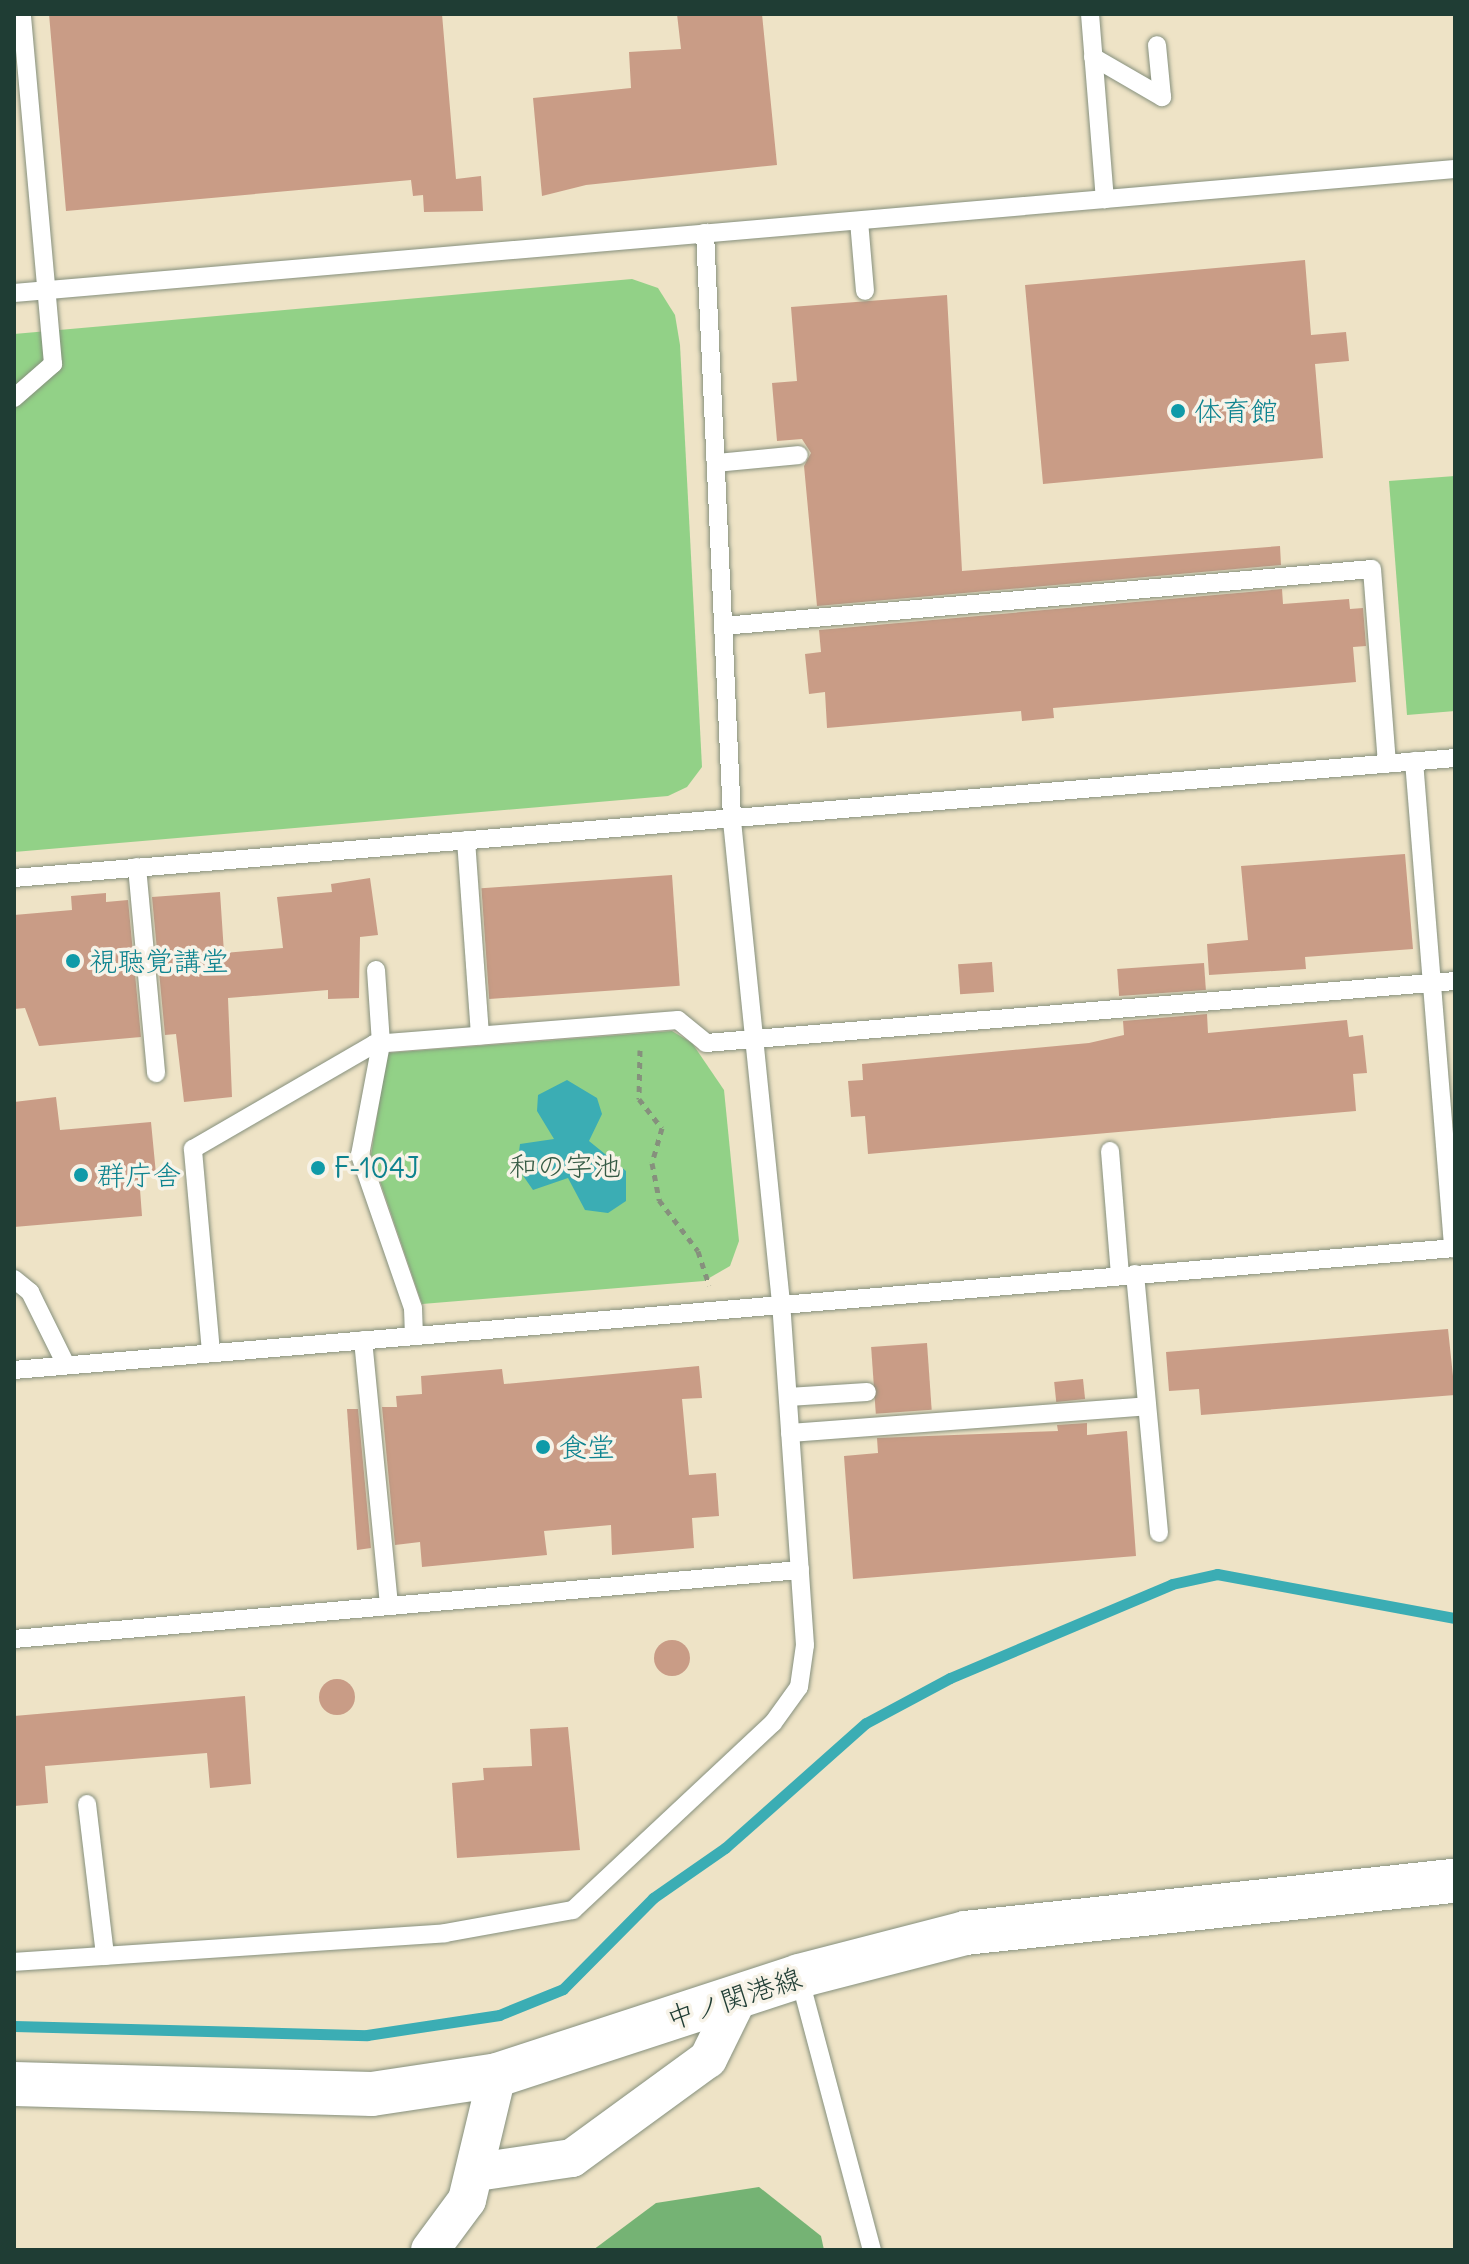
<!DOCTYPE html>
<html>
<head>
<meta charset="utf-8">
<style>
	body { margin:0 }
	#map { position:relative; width:1469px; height:2264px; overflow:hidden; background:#eee3c6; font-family:Delius,"Klee One",sans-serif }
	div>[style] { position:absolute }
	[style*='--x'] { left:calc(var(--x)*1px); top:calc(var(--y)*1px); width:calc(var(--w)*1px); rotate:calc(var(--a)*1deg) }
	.green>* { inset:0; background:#92d187 }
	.forest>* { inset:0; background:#75b374 }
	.water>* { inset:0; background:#3badb4 }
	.stream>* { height:11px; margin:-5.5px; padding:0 5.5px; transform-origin:5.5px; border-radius:5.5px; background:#3badb4 }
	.building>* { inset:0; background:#c99c86; transform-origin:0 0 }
	.round { border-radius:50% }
	.path>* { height:5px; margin-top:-2.5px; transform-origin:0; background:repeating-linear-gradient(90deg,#86907d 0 6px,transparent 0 12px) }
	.roads { filter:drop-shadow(0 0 2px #86907d) drop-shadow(0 0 2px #86907d) }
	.lane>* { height:18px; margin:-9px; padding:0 9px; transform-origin:9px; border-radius:9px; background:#fff }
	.street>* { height:38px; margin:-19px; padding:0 19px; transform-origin:19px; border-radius:19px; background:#fff }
	.secondary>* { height:44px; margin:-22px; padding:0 22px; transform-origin:22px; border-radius:22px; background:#fff }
	.dots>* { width:22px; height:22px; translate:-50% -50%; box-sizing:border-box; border:4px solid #f7f3e8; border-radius:50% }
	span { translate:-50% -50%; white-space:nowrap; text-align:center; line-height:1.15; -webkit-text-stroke:7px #f7f3e8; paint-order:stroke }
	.culture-label { font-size:28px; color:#0d838f }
	.left { translate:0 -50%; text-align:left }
	.park-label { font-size:28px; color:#365b45 }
	.street-label { font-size:28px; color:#1f3d34 }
	.frame { position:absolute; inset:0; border:16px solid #1f3d34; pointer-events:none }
</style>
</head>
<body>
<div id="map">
	<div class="green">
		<i style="clip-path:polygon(632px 279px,658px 288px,675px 315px,680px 345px,702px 767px,687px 787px,668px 796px,14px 852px,14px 334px)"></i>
		<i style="clip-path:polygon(1455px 476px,1455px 711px,1407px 715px,1389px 481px)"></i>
		<i style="clip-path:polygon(672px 1031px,692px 1043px,724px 1090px,739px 1241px,730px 1266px,704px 1281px,422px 1304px,371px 1155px,387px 1053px)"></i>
	</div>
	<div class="forest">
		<i style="clip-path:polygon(759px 2187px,821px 2236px,824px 2250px,593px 2250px,656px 2203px)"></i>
	</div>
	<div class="water">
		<i style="clip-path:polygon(567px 1080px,597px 1098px,602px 1114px,589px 1141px,626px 1171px,626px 1201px,608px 1213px,585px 1210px,568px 1178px,533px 1190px,517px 1167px,520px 1144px,554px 1139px,537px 1111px,538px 1095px)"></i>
	</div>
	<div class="stream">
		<i style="--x:14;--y:2026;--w:353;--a:1.5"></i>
		<i style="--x:367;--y:2035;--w:134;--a:-8.6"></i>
		<i style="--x:499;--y:2015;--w:69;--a:-22.1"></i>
		<i style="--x:563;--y:1989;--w:128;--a:-45.3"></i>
		<i style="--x:653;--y:1898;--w:88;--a:-34.8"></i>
		<i style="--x:725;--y:1848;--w:188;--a:-41.6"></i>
		<i style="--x:866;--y:1723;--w:95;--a:-28.2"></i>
		<i style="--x:950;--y:1678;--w:241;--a:-22.9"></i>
		<i style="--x:1172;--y:1584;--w:46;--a:-12.5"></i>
		<i style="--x:1217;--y:1574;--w:242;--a:10.5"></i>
	</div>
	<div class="building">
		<i style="clip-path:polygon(49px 14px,442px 14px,456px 179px,481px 176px,483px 211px,424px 212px,423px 195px,413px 196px,411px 180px,66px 211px)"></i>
		<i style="clip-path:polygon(677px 14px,762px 14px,777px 165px,586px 185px,542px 196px,533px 98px,631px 88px,629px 52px,681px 49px)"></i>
		<i style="clip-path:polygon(1305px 260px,1311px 335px,1346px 332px,1349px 361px,1315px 364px,1323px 458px,1043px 484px,1025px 285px)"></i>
		<i style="clip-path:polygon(947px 295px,962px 571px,1280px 546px,1281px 565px,817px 606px,804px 466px,811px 453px,802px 439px,777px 441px,772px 383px,797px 381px,791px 307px)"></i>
		<i style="clip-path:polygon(1282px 589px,1283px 604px,1349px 599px,1350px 609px,1363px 608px,1366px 646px,1353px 647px,1356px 682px,1053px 708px,1054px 718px,1022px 721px,1021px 711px,827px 728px,825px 692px,809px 694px,805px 654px,821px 652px,819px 630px)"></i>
		<i style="clip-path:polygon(1405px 854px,1413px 949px,1305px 957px,1306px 969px,1209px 975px,1207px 944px,1248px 940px,1241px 866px)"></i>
		<i style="left:672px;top:875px;width:111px;height:191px;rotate:86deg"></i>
		<i style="clip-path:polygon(370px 878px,378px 935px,360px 937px,359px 998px,328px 999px,328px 990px,228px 998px,232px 1097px,184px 1102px,176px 1034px,165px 1035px,152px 897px,220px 892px,224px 953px,283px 948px,277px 897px,332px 892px,331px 884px)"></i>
		<i style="clip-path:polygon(106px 893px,106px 902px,128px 900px,141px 1037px,39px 1046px,25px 1008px,14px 1009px,14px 915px,72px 910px,71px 896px)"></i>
		<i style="left:992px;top:962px;width:30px;height:34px;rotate:86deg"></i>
		<i style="left:1204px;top:963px;width:27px;height:87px;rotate:86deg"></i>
		<i style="clip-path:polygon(1207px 1014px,1208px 1033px,1347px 1020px,1349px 1037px,1363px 1035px,1367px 1073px,1353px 1074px,1356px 1111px,868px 1154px,865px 1116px,851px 1117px,848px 1081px,863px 1080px,862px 1064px,1089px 1043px,1124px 1035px,1123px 1021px)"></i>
		<i style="clip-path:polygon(56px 1097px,60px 1130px,151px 1122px,156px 1174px,139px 1176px,142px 1216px,14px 1227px,14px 1102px)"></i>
		<i style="clip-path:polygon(1448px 1329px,1455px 1395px,1201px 1415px,1199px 1389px,1169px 1391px,1166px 1352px)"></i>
		<i style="left:927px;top:1343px;width:67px;height:56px;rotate:86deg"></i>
		<i style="clip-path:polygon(699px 1366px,702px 1398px,682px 1399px,689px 1475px,716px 1473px,719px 1516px,692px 1518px,694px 1548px,612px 1555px,611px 1525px,544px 1531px,547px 1555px,422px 1567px,420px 1542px,395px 1545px,382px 1407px,397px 1407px,396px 1396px,422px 1394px,421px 1376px,502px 1369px,504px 1384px)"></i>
		<i style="left:1083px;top:1379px;width:20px;height:29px;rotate:84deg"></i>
		<i style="clip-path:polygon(347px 1409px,358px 1409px,371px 1548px,357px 1550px)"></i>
		<i style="clip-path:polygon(1087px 1423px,1087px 1435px,1127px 1431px,1136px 1556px,853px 1579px,844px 1456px,878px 1453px,877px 1438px,1058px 1431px,1057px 1425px)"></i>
		<i class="round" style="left:654px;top:1640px;width:36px;height:36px"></i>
		<i class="round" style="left:319px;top:1679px;width:36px;height:36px"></i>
		<i style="clip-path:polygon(245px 1696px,251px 1784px,210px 1788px,207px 1753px,45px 1766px,48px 1803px,14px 1806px,14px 1716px)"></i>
		<i style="clip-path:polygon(568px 1727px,580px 1850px,457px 1858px,452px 1783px,484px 1780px,483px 1768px,532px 1766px,530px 1729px)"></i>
	</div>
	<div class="path">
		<i style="--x:640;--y:1050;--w:49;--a:91.2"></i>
		<i style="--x:639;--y:1099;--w:37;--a:52"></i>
		<i style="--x:662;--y:1128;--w:36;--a:106"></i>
		<i style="--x:652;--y:1163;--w:38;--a:79"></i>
		<i style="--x:659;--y:1200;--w:64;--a:52.6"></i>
		<i style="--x:698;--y:1251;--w:36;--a:72"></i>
	</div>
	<div class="roads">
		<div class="lane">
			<i style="--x:1090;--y:14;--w:186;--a:85.4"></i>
			<i style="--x:1093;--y:57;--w:80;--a:30.1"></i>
			<i style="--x:1162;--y:97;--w:52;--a:-95.5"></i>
			<i style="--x:859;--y:221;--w:70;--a:85.1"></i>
			<i style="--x:14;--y:293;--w:1446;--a:-4.92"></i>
			<i style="--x:14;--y:398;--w:52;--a:-41.1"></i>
			<i style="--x:53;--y:364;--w:351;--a:-95.1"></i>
			<i style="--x:716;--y:463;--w:83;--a:-5.5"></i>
			<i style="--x:723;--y:626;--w:651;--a:-5.02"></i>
			<i style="--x:1372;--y:569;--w:195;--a:85.6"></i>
			<i style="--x:1414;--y:761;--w:489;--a:85.4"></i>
			<i style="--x:466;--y:840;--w:196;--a:85.9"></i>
			<i style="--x:137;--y:867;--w:207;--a:84.7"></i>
			<i style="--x:14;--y:878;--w:1446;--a:-4.76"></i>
			<i style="--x:376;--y:970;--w:74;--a:86.1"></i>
			<i style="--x:381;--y:1044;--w:113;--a:100.7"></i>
			<i style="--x:360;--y:1155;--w:162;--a:70.9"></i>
			<i style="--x:413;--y:1308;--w:27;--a:88"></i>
			<i style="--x:1110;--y:1151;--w:124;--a:85.4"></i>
			<i style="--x:1135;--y:1274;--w:260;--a:84.7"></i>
			<i style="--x:14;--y:1279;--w:21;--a:39"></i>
			<i style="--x:30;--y:1292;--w:81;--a:63.7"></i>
			<i style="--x:363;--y:1340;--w:267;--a:84.4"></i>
			<i style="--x:211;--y:1352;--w:204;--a:-95.1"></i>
			<i style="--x:193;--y:1149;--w:209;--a:-30.1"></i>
			<i style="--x:374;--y:1044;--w:305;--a:-4.5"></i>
			<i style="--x:678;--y:1020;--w:36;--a:39"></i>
			<i style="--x:706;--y:1043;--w:752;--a:-4.73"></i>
			<i style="--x:14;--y:1370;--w:1446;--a:-4.84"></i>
			<i style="--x:788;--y:1397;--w:79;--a:-3.6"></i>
			<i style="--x:790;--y:1433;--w:358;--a:-4.3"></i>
			<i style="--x:14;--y:1639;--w:789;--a:-5.02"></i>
			<i style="--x:87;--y:1804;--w:153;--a:83.2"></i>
			<i style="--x:14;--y:1962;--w:432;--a:-3.8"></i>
			<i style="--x:445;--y:1933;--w:130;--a:-10.2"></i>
			<i style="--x:573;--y:1910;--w:274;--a:-43.1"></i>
			<i style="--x:773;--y:1723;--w:44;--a:-54.2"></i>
			<i style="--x:799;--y:1687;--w:42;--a:-81.9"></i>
			<i style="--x:805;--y:1645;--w:343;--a:-94"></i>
			<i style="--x:781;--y:1303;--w:487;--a:-95.8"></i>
			<i style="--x:732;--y:818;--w:586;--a:-92.64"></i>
			<i style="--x:799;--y:1976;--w:284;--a:75.1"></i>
		</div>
		<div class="street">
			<i style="--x:477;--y:2172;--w:96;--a:-8.4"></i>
			<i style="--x:572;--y:2158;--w:168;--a:-36.1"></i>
			<i style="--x:708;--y:2059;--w:70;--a:-63.8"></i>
			<i style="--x:430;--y:2250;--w:62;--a:-53.5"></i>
			<i style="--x:467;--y:2200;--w:129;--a:-76.5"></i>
		</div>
		<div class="secondary">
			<i style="--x:14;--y:2084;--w:358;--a:1.6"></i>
			<i style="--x:372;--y:2094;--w:126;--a:-8.6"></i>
			<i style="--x:497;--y:2075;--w:318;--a:-18.1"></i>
			<i style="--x:799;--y:1976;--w:171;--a:-14.5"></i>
			<i style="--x:965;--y:1933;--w:493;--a:-6.1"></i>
		</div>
	</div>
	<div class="dots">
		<i style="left:1178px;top:411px;background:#0f9aa8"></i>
		<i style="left:73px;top:961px;background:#0f9aa8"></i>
		<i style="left:318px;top:1168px;background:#0f9aa8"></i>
		<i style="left:81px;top:1175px;background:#0f9aa8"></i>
		<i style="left:543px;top:1447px;background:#0f9aa8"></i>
	</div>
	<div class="culture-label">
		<span class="left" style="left:1194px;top:411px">体育館</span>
		<span class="left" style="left:89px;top:961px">視聴覚講堂</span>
		<span class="left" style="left:334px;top:1168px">F-104J</span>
		<span class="left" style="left:97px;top:1175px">群庁舎</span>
		<span class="left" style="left:559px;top:1447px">食堂</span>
	</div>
	<div class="park-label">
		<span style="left:565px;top:1166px">和の字池</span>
	</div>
	<div class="street-label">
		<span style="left:734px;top:1998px;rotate:-18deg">中ノ関港線</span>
	</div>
	<div class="frame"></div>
</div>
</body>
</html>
